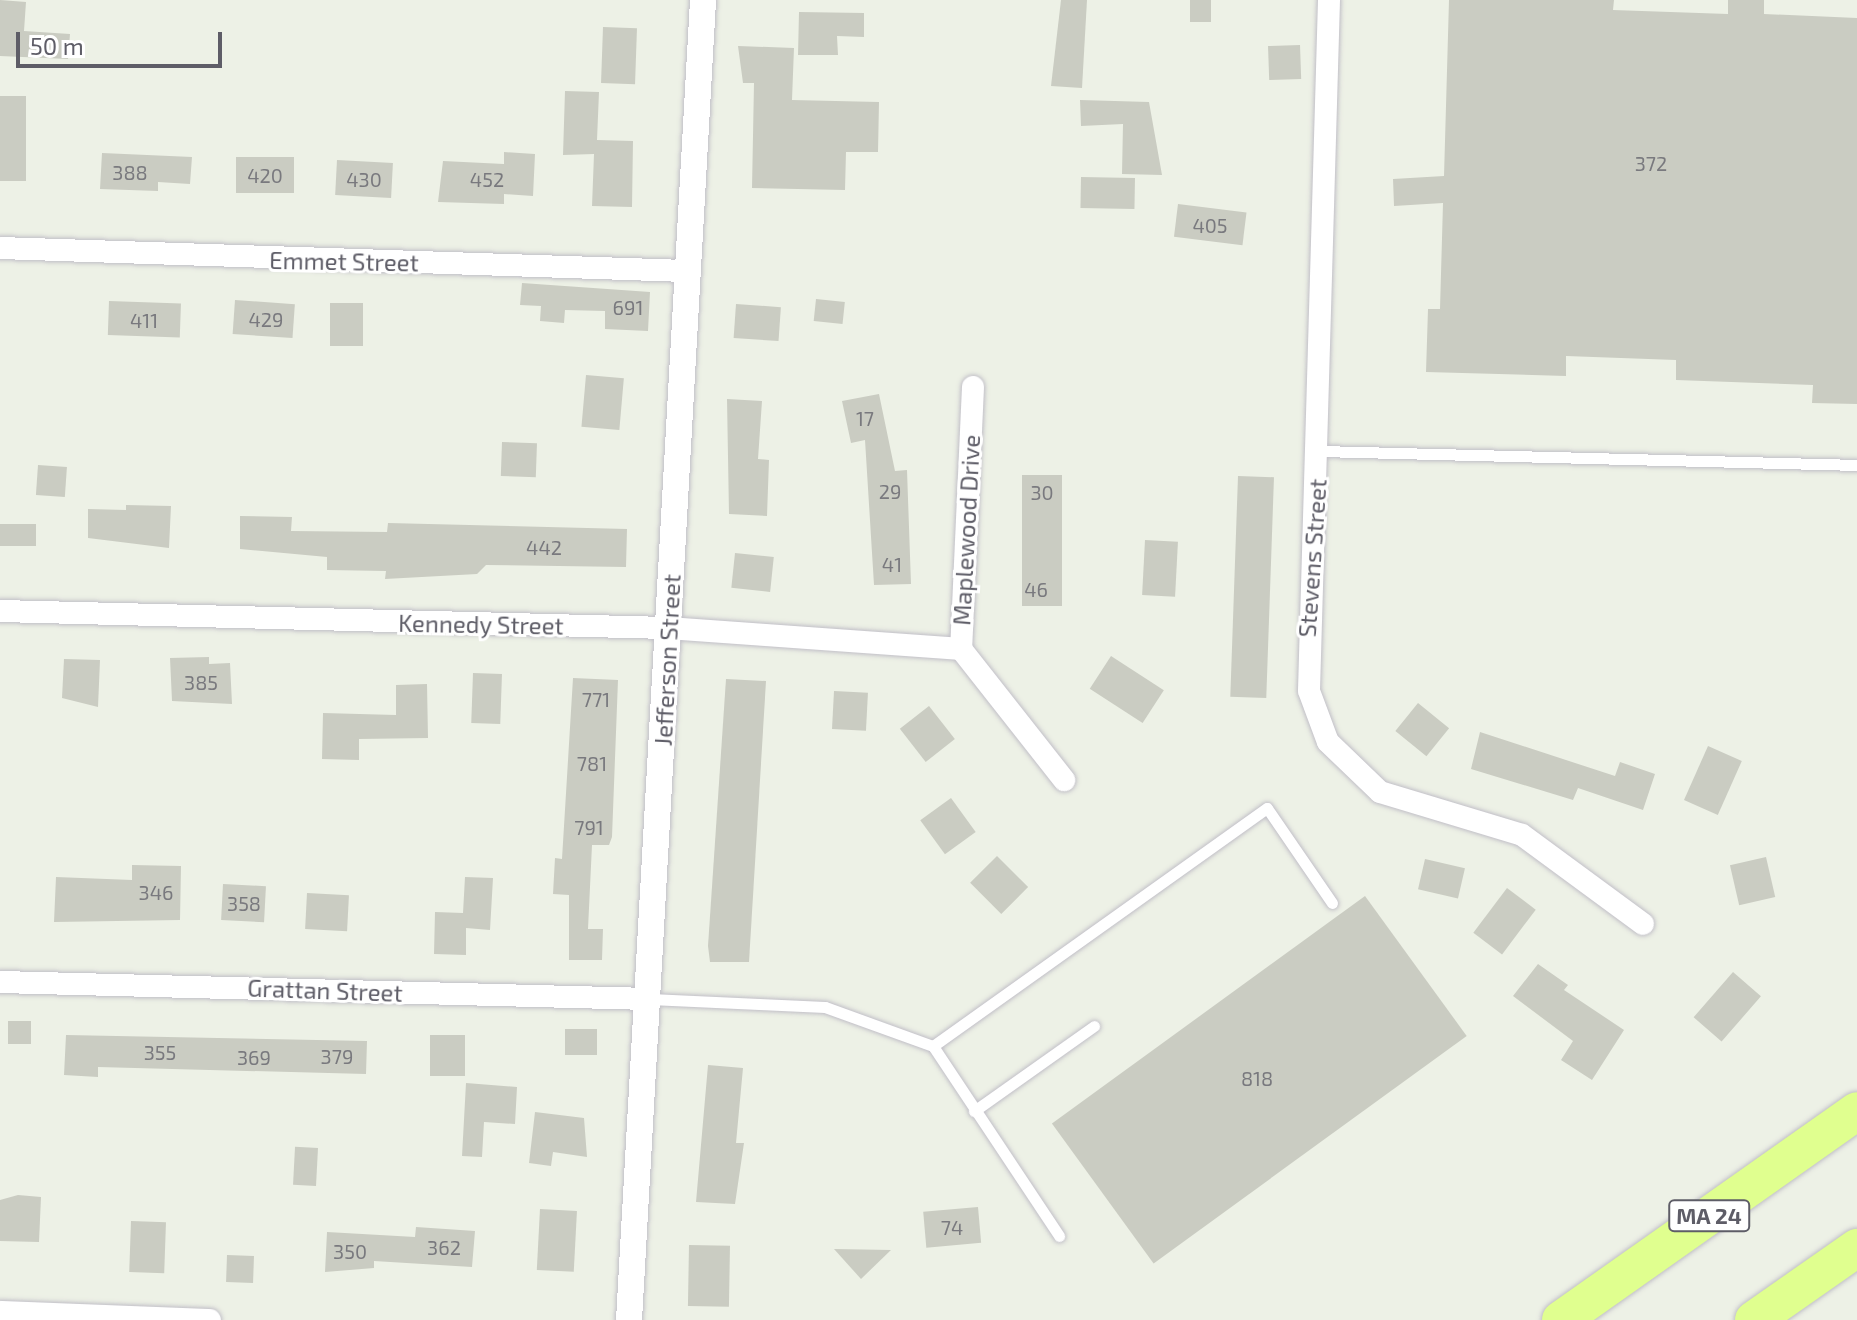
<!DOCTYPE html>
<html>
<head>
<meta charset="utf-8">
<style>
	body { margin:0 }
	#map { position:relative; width:1857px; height:1320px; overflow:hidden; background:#edf1e6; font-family:"Exo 2",sans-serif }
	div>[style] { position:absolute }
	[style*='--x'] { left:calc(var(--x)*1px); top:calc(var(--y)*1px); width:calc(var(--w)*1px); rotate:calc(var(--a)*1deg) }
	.building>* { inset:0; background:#caccc2; transform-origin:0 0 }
	.roads { filter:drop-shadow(0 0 2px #c1bfc7) drop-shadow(0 0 2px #c1bfc7) }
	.service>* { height:11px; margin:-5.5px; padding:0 5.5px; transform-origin:5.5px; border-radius:5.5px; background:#fff }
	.minor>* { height:22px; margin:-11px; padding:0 11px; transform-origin:11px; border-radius:11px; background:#fff }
	.tertiary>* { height:26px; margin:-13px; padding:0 13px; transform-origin:13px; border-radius:13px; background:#fff }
	.motorway>* { height:38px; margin:-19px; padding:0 19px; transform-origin:19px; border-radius:19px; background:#e0ff8f }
	span { translate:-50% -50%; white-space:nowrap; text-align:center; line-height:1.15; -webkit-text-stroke:6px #fff; paint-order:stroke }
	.number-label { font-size:20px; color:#79797e }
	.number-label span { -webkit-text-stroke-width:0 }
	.shield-label span { padding:2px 6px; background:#fff; border:2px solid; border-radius:6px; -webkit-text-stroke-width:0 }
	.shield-label { font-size:22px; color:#5e5d67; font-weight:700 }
	.street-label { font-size:24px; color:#5e5d67 }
	.scale { position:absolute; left:16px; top:32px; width:206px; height:36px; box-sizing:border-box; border:4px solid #5e5d67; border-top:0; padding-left:10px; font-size:24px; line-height:28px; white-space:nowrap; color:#5e5d67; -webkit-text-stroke:6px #fff; paint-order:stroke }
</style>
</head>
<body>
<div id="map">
	<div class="building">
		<i style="clip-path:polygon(0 0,26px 2px,24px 31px,70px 34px,68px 59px,0 56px)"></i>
		<i style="clip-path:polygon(1061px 0,1087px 0,1082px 88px,1051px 86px)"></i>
		<i style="left:1190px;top:0;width:21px;height:22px"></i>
		<i style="clip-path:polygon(1449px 0,1614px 0,1613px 10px,1728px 14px,1728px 0,1764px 0,1764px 14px,1857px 18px,1857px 404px,1812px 403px,1813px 385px,1676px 380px,1676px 360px,1566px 356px,1566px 376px,1426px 372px,1428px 309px,1440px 309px,1443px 203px,1394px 206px,1393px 179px,1444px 176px)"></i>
		<i style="clip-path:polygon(799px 12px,864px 13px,864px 37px,837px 36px,838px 55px,798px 55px)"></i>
		<i style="left:603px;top:27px;width:34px;height:56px;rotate:2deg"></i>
		<i style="left:1300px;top:45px;width:34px;height:32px;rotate:88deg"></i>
		<i style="clip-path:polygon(738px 46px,794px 48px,792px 100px,879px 102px,878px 152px,846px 152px,845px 190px,752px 188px,754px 83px,743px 83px)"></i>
		<i style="clip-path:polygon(565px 91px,599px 92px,597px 140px,633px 141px,632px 207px,592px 206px,594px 154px,563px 155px)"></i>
		<i style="left:0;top:96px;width:26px;height:85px"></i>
		<i style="clip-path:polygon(1080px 100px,1149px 102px,1162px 175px,1122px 174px,1123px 124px,1081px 126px)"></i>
		<i style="clip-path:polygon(504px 152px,535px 154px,533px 196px,504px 194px,504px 204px,438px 202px,443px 161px,504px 164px)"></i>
		<i style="clip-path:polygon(102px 153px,192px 157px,190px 184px,158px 182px,158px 191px,100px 189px)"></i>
		<i style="left:236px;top:157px;width:58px;height:36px"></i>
		<i style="left:337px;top:160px;width:56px;height:35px;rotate:3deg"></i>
		<i style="left:1081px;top:177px;width:54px;height:31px;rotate:1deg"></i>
		<i style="left:1178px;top:204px;width:69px;height:33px;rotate:7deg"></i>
		<i style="clip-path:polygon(522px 283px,650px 292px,648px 331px,605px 329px,605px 311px,565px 310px,564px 323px,540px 321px,541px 306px,520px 305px)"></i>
		<i style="left:816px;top:299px;width:29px;height:22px;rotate:6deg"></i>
		<i style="left:235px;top:300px;width:60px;height:34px;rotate:4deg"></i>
		<i style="left:109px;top:301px;width:72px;height:34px;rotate:2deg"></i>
		<i style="left:330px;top:303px;width:33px;height:43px"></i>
		<i style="left:736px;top:304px;width:45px;height:34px;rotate:4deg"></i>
		<i style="left:586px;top:375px;width:38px;height:52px;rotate:5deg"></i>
		<i style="clip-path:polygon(879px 394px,895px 471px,907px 470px,911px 584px,874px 585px,865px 440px,851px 443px,842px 401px)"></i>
		<i style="clip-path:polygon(727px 399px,762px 401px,758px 459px,769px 460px,767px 516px,729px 514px)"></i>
		<i style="left:502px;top:442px;width:35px;height:34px;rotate:2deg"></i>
		<i style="left:38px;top:465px;width:29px;height:30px;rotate:4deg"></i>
		<i style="left:1022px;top:475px;width:40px;height:131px"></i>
		<i style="left:1238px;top:476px;width:36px;height:221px;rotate:2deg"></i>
		<i style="clip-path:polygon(126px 505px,171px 506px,169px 548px,88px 538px,88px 509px,126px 510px)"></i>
		<i style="clip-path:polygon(240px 516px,292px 517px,291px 531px,387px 532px,388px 523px,627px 529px,626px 567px,486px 565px,477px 574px,385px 579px,386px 571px,327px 570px,327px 557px,240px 549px)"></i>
		<i style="left:0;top:524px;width:36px;height:22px"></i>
		<i style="left:1145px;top:540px;width:33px;height:55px;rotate:3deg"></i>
		<i style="left:735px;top:553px;width:39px;height:35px;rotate:6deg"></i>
		<i style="left:1111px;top:656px;width:63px;height:39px;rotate:33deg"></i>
		<i style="clip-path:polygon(209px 657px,209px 664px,230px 663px,232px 704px,172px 701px,170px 658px)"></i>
		<i style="clip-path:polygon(64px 659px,100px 660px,98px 707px,62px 698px)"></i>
		<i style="left:473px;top:673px;width:29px;height:50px;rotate:2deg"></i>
		<i style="clip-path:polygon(573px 678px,618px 680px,612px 837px,609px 845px,592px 845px,588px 929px,603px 929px,602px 960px,569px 960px,569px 895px,553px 894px,555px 858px,562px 859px)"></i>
		<i style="clip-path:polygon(726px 679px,766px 681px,749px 962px,710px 962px,708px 946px)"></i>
		<i style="clip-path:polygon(427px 684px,428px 738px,359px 739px,359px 760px,322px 759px,323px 713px,396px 715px,396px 685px)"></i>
		<i style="left:834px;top:691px;width:34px;height:38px;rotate:3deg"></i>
		<i style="left:1418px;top:703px;width:40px;height:36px;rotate:39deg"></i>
		<i style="left:929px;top:706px;width:42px;height:37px;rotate:52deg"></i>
		<i style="clip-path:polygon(1480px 732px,1615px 776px,1620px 762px,1655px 774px,1643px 810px,1578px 788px,1573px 800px,1471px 769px)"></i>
		<i style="left:1708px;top:746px;width:37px;height:59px;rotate:24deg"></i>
		<i style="left:951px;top:798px;width:42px;height:38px;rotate:54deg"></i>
		<i style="left:997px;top:856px;width:44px;height:38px;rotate:45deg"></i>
		<i style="left:1766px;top:857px;width:41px;height:37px;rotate:77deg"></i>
		<i style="left:1425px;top:859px;width:41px;height:31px;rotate:13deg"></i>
		<i style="clip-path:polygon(132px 865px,181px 866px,180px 920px,54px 922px,56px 877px,132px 880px)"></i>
		<i style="clip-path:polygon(465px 877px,493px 878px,490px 930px,466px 928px,466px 955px,434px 954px,435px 912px,463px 913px)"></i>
		<i style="left:223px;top:884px;width:43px;height:36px;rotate:3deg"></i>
		<i style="left:1507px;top:888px;width:36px;height:56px;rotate:37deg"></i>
		<i style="left:307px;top:893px;width:42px;height:36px;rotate:3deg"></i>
		<i style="left:1365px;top:896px;width:173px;height:387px;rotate:54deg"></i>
		<i style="clip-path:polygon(1538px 964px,1568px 985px,1564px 990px,1624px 1030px,1592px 1080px,1561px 1060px,1573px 1041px,1513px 996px)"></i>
		<i style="left:1733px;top:972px;width:37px;height:60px;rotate:41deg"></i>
		<i style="left:8px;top:1021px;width:23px;height:23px"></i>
		<i style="left:565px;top:1029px;width:32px;height:26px"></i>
		<i style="clip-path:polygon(66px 1035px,367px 1041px,366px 1074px,98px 1067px,98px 1077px,64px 1075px)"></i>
		<i style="left:430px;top:1035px;width:35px;height:41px"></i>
		<i style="clip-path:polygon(708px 1065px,743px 1068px,736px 1143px,744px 1143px,735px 1204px,696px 1202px)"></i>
		<i style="clip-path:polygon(466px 1083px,517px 1087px,515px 1124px,484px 1122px,482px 1157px,462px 1156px)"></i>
		<i style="clip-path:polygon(535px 1112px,584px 1118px,587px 1157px,553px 1152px,551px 1166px,529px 1163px)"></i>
		<i style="left:318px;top:1148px;width:38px;height:23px;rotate:93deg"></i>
		<i style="clip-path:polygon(18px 1195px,41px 1197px,39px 1242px,0 1241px,0 1200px)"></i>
		<i style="left:978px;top:1207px;width:36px;height:55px;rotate:85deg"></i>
		<i style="left:540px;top:1209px;width:37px;height:61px;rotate:3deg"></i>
		<i style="left:131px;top:1221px;width:35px;height:51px;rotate:2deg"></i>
		<i style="clip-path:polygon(416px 1227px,475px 1231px,472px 1267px,374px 1261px,374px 1268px,325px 1272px,327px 1232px,415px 1237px)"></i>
		<i style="left:689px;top:1245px;width:41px;height:61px;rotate:1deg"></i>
		<i style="clip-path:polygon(834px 1249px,891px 1250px,861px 1279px)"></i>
		<i style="left:227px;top:1255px;width:27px;height:27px;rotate:2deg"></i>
	</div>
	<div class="roads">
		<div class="service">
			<i style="--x:1320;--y:451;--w:537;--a:1.49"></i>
			<i style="--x:650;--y:999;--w:175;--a:2.6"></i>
			<i style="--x:825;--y:1007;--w:115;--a:19.9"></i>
			<i style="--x:933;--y:1046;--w:228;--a:56.4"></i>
			<i style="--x:933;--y:1046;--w:410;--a:-35.5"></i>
			<i style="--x:1267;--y:808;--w:115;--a:55.6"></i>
			<i style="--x:974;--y:1111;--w:147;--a:-35.3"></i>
		</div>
		<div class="minor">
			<i style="--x:1329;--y:0;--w:691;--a:91.66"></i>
			<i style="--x:1309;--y:691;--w:54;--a:69.6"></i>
			<i style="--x:1328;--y:742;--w:72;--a:43.9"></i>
			<i style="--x:1380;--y:792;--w:148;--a:16.8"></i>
			<i style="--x:1522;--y:835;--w:150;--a:36.3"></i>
			<i style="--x:0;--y:248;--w:687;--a:1.92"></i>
			<i style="--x:973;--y:387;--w:262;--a:92.6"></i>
			<i style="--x:961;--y:649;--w:167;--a:51.8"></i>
			<i style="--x:0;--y:611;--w:668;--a:1.46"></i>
			<i style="--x:668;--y:628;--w:294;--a:4.1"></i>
			<i style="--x:0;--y:982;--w:650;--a:1.5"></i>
			<i style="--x:0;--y:1312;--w:210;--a:2.2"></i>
		</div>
		<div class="tertiary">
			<i style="--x:629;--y:1320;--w:1322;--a:-86.79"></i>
		</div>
		<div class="motorway">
			<i style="--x:1561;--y:1320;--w:362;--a:-35.2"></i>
			<i style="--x:1754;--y:1320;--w:126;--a:-35"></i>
		</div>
	</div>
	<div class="number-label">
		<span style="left:1651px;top:163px">372</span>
		<span style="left:130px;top:172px">388</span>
		<span style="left:265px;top:175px">420</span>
		<span style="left:364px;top:179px">430</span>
		<span style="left:487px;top:179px">452</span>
		<span style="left:1210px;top:225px">405</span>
		<span style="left:628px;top:307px">691</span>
		<span style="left:266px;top:319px">429</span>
		<span style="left:144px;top:320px">411</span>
		<span style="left:865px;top:418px">17</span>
		<span style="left:890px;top:491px">29</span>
		<span style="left:1042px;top:492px">30</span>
		<span style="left:544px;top:547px">442</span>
		<span style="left:892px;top:564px">41</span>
		<span style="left:1036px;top:589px">46</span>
		<span style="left:201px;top:682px">385</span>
		<span style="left:596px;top:699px">771</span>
		<span style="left:592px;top:763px">781</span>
		<span style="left:589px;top:827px">791</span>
		<span style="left:156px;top:892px">346</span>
		<span style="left:244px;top:903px">358</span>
		<span style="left:160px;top:1052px">355</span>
		<span style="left:337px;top:1056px">379</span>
		<span style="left:254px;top:1057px">369</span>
		<span style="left:1257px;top:1078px">818</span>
		<span style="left:952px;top:1227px">74</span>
		<span style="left:444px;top:1247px">362</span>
		<span style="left:350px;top:1251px">350</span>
	</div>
	<div class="shield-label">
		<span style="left:1709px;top:1216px">MA 24</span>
	</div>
	<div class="street-label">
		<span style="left:344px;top:261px;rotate:1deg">Emmet Street</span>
		<span style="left:966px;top:530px;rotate:-87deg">Maplewood Drive</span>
		<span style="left:1312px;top:558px;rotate:-86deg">Stevens Street</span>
		<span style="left:481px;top:624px;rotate:1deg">Kennedy Street</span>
		<span style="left:667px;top:660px;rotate:-87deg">Jefferson Street</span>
		<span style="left:325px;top:990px;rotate:2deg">Grattan Street</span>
	</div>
	<div class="scale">50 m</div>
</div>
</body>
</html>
